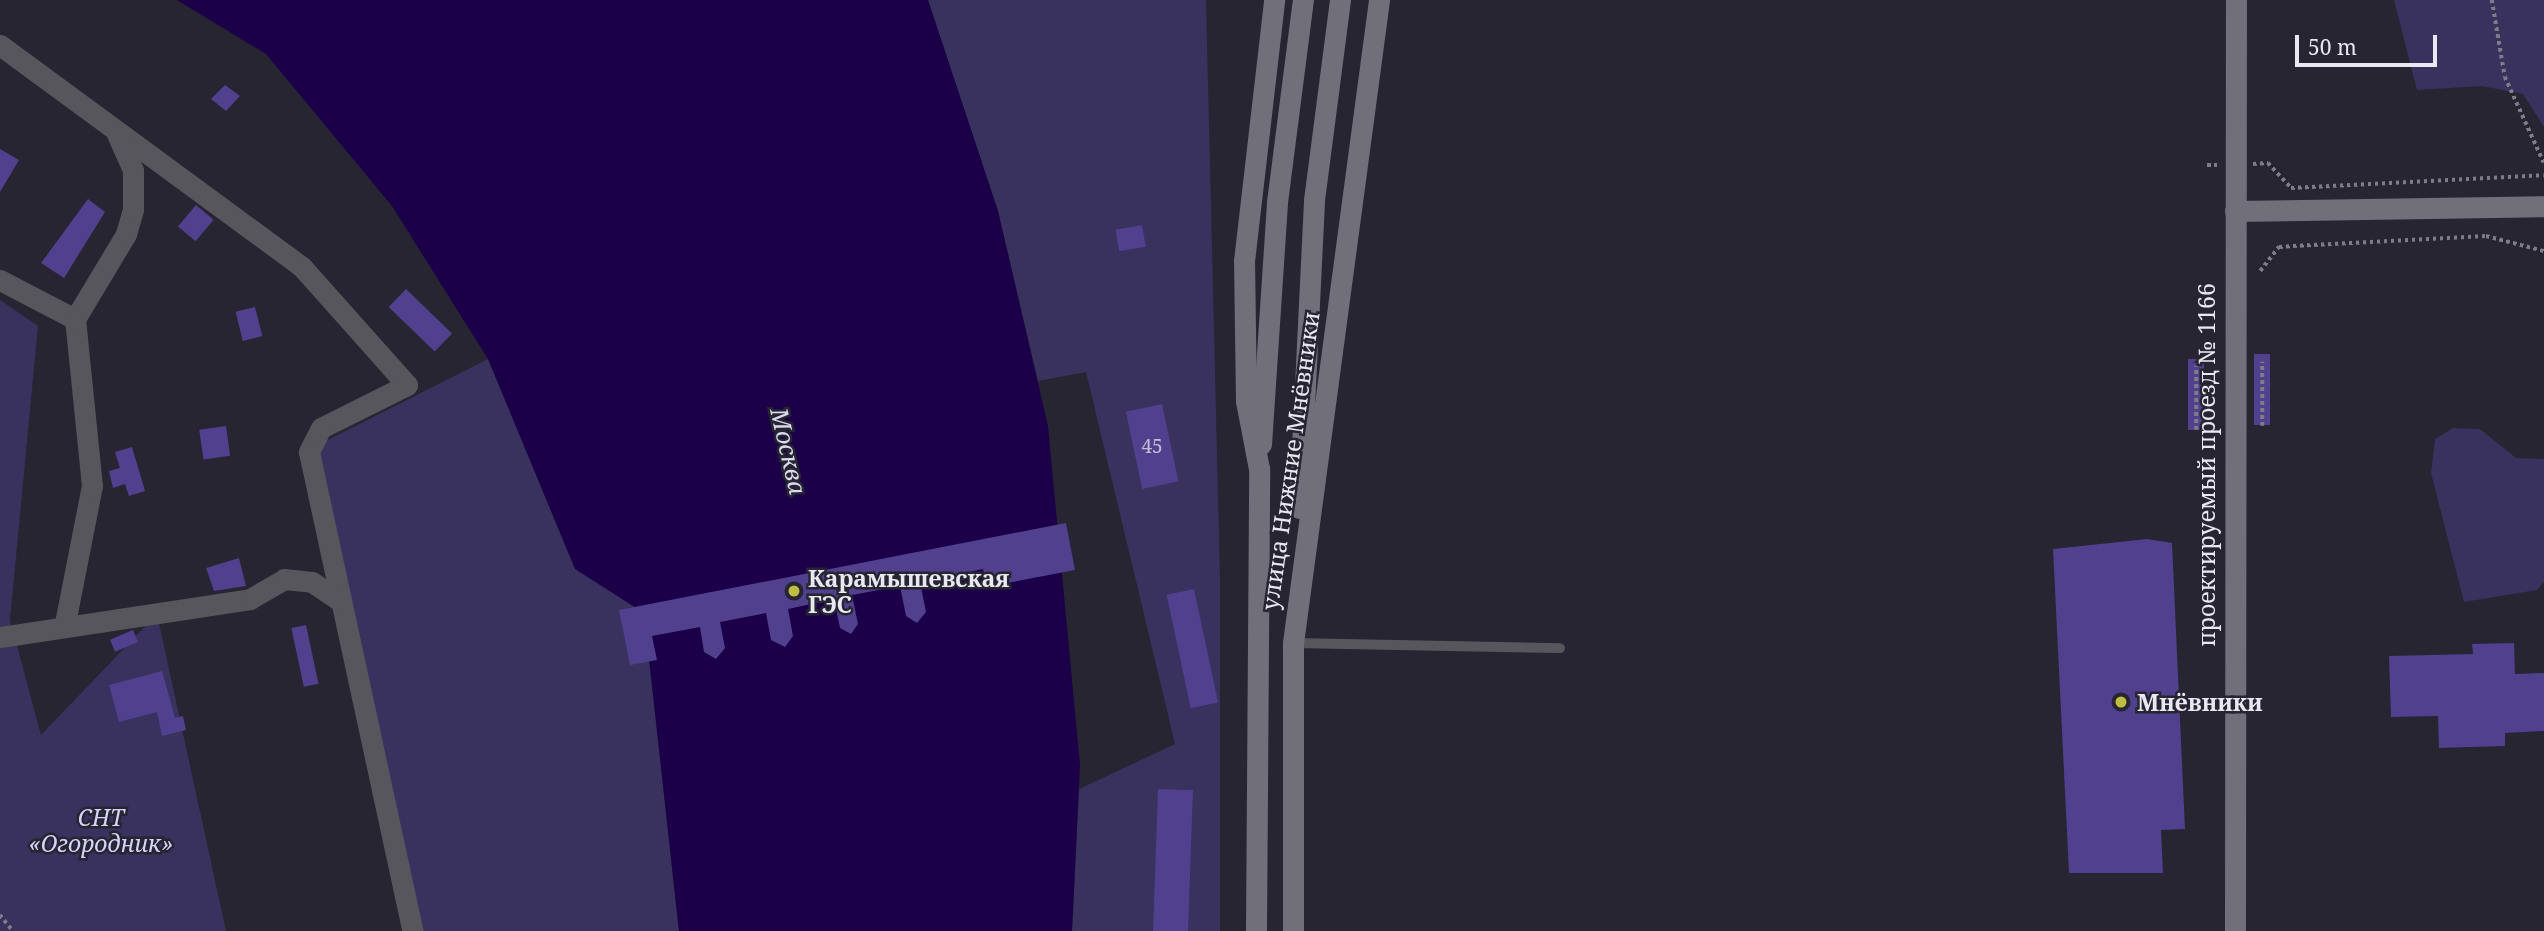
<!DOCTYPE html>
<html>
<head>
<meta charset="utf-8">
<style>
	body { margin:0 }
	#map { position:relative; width:2544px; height:931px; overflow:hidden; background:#262531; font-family:"Noto Serif",serif }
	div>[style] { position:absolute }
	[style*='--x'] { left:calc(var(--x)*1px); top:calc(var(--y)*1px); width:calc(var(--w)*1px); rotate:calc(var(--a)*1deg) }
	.green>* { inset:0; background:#39315e }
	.water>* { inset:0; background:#1b0049 }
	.building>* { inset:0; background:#50408d; transform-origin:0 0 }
	.path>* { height:3.5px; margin-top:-1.75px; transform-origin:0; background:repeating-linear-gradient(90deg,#7d7c87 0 3.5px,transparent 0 7px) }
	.lane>* { height:10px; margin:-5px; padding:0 5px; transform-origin:5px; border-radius:5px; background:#56565c }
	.street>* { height:21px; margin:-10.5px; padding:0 10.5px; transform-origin:10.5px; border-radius:10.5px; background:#56565c }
	.secondary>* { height:21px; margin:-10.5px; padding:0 10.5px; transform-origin:10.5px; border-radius:10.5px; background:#71707a }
	.dots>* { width:19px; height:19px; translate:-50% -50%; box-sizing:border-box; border:4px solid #262531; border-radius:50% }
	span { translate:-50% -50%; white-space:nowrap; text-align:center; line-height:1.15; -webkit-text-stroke:5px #262531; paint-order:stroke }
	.number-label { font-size:19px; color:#c2bed7 }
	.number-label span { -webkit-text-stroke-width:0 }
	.street-label { font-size:23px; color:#e8e8f0 }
	.poi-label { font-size:23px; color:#e8e8f0; font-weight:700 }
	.left { translate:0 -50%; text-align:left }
	.park-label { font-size:23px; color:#d6d2fe; font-style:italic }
	.water-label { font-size:24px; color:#dcdaf0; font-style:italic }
	.scale { position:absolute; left:2295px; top:35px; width:142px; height:32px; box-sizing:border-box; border:4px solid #e8e8f0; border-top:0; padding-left:9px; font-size:21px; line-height:24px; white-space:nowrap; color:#e8e8f0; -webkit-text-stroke:5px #262531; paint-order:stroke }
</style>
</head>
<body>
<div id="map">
	<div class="green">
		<i style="clip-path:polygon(928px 0,1206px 0,1220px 577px,1220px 931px,1072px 931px,1079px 789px,1175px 744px,1086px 372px,1038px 381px,998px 211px)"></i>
		<i style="clip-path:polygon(2394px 0,2544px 0,2544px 127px,2523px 94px,2482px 86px,2417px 90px)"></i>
		<i style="clip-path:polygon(0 300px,38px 326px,10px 620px,41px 735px,157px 614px,226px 931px,0 931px)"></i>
		<i style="clip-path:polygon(488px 359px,575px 568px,644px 613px,679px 931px,418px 931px,312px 448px)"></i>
		<i style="clip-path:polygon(2453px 428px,2480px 429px,2516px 458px,2544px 459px,2544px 582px,2537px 590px,2464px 602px,2431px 473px,2435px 439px)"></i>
	</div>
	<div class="water">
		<i style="clip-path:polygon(177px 0,928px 0,998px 211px,1048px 426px,1080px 765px,1072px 931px,679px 931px,644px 613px,575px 569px,488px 359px,392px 206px,266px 54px)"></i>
	</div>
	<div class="building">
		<i style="clip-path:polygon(225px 85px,240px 96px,226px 111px,211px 99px)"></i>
		<i style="clip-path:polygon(0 149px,19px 160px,0 192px)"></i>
		<i style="clip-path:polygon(88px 199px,105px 212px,64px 278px,41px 263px)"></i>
		<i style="left:196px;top:205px;width:23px;height:28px;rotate:40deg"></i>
		<i style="left:1142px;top:225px;width:22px;height:27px;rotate:80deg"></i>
		<i style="left:406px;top:289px;width:64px;height:25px;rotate:44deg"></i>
		<i style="left:255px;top:307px;width:30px;height:20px;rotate:76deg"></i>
		<i style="left:2254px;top:354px;width:16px;height:71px"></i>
		<i style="left:2188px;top:359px;width:16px;height:71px"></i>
		<i style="left:1162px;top:404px;width:79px;height:37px;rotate:78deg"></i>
		<i style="left:226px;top:426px;width:30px;height:27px;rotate:82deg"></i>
		<i style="clip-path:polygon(132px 447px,145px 491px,129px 496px,125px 484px,113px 488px,109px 471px,120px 468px,115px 452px)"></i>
		<i style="clip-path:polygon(1066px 523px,1075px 570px,986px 587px,983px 569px,920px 582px,926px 612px,917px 623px,906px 616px,900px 586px,852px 595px,858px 624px,851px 634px,840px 628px,834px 599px,788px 609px,793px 636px,785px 647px,771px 640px,766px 613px,720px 622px,725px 648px,716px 659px,704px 652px,700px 627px,652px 636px,657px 660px,630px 665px,619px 610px)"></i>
		<i style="clip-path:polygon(2147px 539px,2172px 543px,2185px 829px,2161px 830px,2163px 873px,2069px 873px,2053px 549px)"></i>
		<i style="clip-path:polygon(239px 558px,246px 586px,214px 591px,206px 568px)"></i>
		<i style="left:1194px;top:589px;width:116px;height:28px;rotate:78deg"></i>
		<i style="left:306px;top:625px;width:60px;height:15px;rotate:78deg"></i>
		<i style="left:133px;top:630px;width:13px;height:25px;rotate:67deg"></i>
		<i style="clip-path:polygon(2514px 643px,2515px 674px,2544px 673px,2544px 731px,2505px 733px,2505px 746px,2439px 748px,2438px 716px,2391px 717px,2389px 656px,2473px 654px,2472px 644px)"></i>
		<i style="clip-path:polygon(162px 671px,175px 718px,183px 716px,186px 730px,162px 736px,157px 712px,119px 722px,109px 685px)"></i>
		<i style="left:1158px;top:789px;width:35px;height:142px;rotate:2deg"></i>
	</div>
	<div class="path">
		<i style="--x:2492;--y:0;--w:78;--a:80.4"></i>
		<i style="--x:2505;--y:77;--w:94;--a:65.6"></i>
		<i style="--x:2253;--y:164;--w:15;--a:-4"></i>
		<i style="--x:2268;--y:163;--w:34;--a:47"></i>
		<i style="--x:2291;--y:188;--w:253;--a:-2.9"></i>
		<i style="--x:2207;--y:165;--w:10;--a:0"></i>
		<i style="--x:2260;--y:271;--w:31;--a:-52"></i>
		<i style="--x:2279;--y:247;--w:14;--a:-4"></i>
		<i style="--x:2293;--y:246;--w:193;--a:-3"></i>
		<i style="--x:2486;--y:236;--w:60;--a:14.5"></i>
		<i style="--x:2262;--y:426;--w:64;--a:-90"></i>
		<i style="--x:2196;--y:430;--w:64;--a:-90"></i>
		<i style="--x:0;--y:915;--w:21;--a:51"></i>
	</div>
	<div class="lane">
		<i style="--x:1293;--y:643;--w:267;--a:1.1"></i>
	</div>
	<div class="street">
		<i style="--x:0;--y:45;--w:375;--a:36.3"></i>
		<i style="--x:302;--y:267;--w:158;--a:48.3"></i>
		<i style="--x:407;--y:385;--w:96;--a:153.4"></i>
		<i style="--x:321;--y:428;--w:27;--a:117"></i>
		<i style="--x:309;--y:452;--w:490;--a:77.8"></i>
		<i style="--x:0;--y:280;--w:85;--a:27.5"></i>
		<i style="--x:65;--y:623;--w:140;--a:-78.9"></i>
		<i style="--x:92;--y:486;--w:168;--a:-95.8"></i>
		<i style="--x:75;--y:319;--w:99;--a:-59"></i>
		<i style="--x:126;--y:234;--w:26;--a:-74"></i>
		<i style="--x:133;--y:209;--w:39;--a:-90"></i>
		<i style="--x:133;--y:170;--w:39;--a:-114"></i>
		<i style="--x:0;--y:637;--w:253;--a:-8.6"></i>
		<i style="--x:250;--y:599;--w:39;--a:-30"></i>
		<i style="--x:284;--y:579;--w:28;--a:6"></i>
		<i style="--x:312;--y:582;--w:32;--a:34"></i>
	</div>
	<div class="secondary">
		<i style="--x:2235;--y:211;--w:309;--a:-0.9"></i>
		<i style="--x:1261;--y:444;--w:243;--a:-86.2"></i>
		<i style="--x:1277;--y:202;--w:204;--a:-82.7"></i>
		<i style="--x:1299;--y:508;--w:308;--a:-87.2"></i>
		<i style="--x:1314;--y:200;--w:202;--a:-82.6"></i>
		<i style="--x:1256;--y:931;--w:462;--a:-89.6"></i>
		<i style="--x:1259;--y:469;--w:69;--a:-100.8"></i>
		<i style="--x:1246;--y:401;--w:140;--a:-90.8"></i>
		<i style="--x:1244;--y:261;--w:263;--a:-83.4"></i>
		<i style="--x:1293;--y:931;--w:288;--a:-90"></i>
		<i style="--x:1293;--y:643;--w:649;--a:-82.38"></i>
		<i style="--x:2235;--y:931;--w:931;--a:-89.94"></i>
	</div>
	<div class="dots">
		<i style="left:794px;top:591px;background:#bebf42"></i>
		<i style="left:2121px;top:702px;background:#bebf42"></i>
	</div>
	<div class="number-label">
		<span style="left:1152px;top:447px">45</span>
	</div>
	<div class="street-label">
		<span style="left:1290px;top:461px;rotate:-82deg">улица Нижние Мнёвники</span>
		<span style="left:2206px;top:465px;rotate:-90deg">проектируемый проезд № 1166</span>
	</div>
	<div class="poi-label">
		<span class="left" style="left:808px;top:591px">Карамышевская<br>ГЭС</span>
		<span class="left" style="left:2137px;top:702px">Мнёвники</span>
	</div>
	<div class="park-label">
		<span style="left:101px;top:830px">СНТ<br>«Огородник»</span>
	</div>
	<div class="water-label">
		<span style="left:789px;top:451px;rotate:77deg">Москва</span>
	</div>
	<div class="scale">50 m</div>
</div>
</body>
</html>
